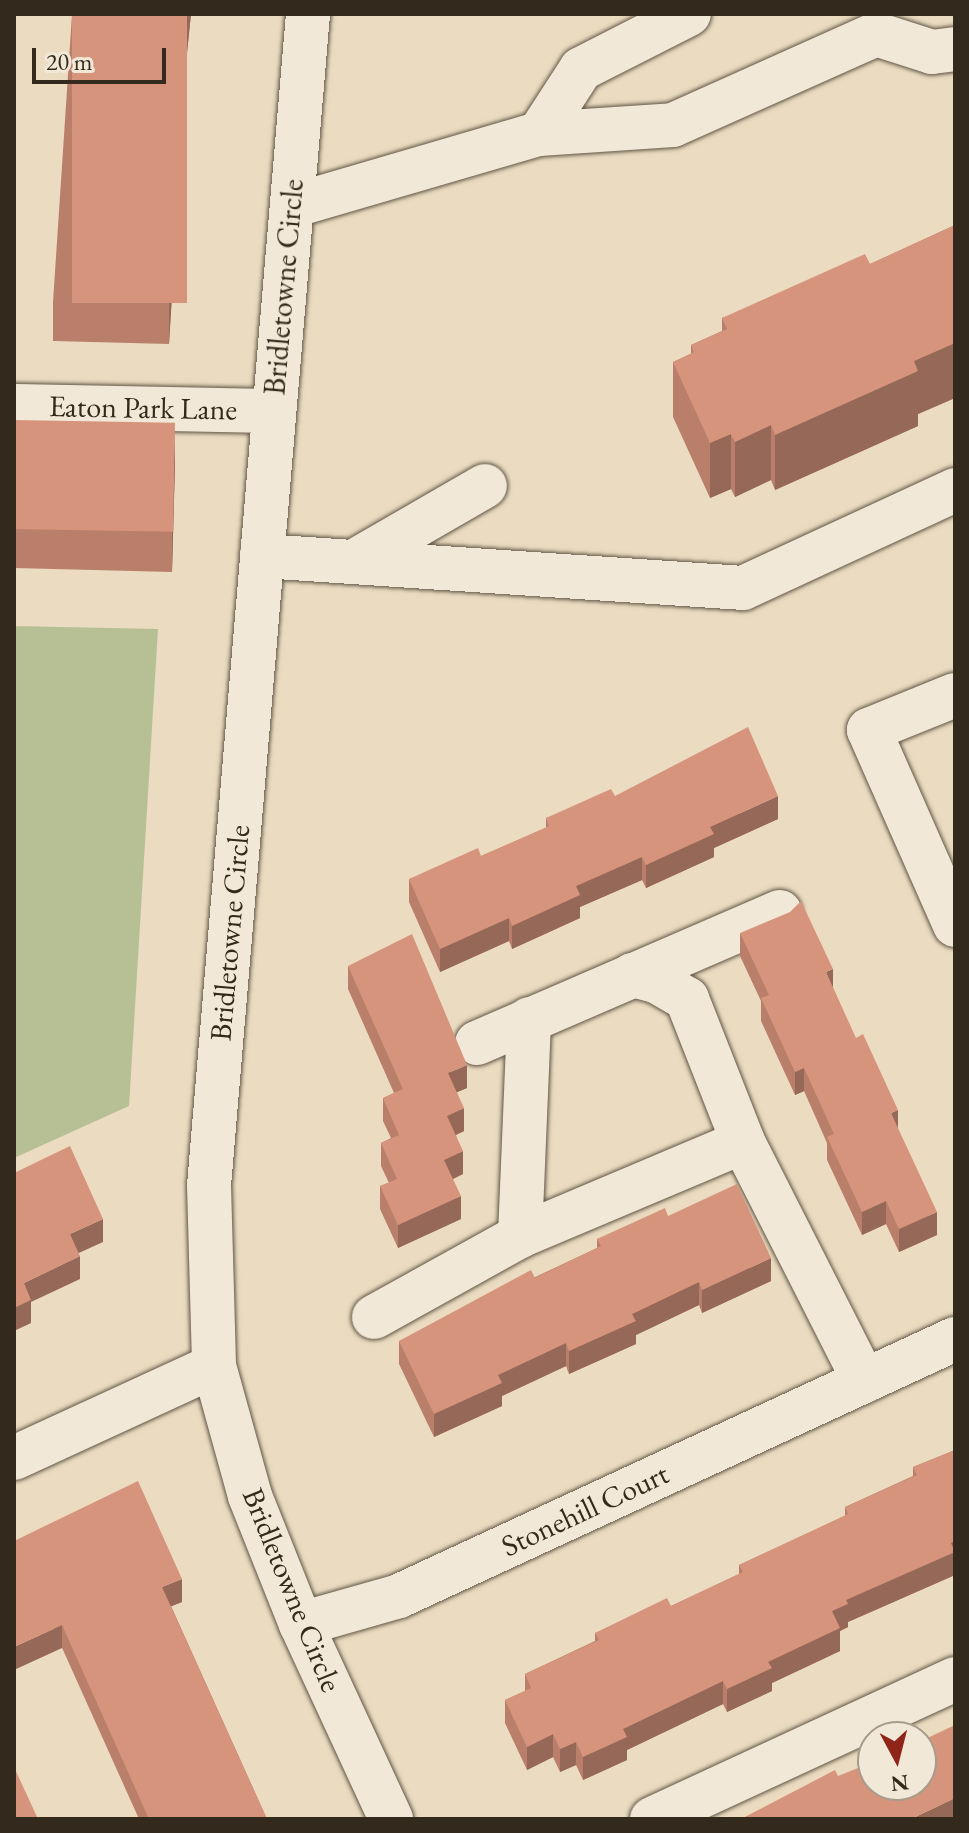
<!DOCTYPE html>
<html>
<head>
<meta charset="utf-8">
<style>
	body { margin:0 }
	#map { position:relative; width:969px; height:1833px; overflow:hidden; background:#ebdcc1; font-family:"EB Garamond",serif }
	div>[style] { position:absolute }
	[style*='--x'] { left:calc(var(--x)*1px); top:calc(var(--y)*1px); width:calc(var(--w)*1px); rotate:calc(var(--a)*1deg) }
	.green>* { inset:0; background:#b6c094 }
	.roads { filter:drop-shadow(0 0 2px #615645) drop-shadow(0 0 2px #615645) }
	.minor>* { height:44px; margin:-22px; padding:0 22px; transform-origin:22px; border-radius:22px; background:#f2e8d7 }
	.wall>* { inset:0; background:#b97f6b }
	.shaded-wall>* { inset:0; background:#966857 }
	.building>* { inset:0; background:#d7947c; transform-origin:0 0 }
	span { translate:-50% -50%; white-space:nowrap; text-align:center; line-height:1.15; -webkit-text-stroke:6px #f2e8d7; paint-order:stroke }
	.street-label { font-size:30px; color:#33291c }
	.frame { position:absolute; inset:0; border:16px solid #33291c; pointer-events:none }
	.north { position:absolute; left:857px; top:1721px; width:80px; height:80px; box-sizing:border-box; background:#f2e8d7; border:2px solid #a69c8c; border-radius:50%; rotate:173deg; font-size:22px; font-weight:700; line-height:32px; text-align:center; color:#33291c }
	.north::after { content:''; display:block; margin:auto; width:28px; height:36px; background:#8f2418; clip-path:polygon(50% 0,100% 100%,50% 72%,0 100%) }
	.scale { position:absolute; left:32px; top:48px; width:134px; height:36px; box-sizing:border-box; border:4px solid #33291c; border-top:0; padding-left:10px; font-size:24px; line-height:28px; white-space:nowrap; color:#33291c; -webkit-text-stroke:6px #f2e8d7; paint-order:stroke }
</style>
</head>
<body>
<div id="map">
	<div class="green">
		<i style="clip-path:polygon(14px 626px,158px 629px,129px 1106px,14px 1158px)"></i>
	</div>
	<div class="roads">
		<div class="minor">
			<i style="--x:308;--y:14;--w:1175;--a:94.83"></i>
			<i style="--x:209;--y:1185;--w:181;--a:88.4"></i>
			<i style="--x:214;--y:1366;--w:135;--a:74.5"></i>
			<i style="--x:250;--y:1496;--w:138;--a:68.3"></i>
			<i style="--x:301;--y:1624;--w:215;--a:65.2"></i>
			<i style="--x:539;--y:134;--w:77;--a:-57.1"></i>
			<i style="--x:581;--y:69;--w:121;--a:-27"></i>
			<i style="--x:292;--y:206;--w:257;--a:-16.3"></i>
			<i style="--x:539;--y:134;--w:134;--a:-3.8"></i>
			<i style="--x:673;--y:125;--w:222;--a:-24.1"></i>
			<i style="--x:876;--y:34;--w:59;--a:17.8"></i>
			<i style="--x:932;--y:52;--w:23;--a:-7"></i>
			<i style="--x:14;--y:406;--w:259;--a:1.1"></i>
			<i style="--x:262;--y:556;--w:482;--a:3.8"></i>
			<i style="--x:743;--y:588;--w:234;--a:-24.8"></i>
			<i style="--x:355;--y:561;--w:150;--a:-30"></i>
			<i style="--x:955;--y:695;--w:93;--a:157.9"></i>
			<i style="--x:869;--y:730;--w:213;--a:66.2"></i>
			<i style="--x:632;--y:975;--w:25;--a:14"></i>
			<i style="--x:656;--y:981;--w:36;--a:30"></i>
			<i style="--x:687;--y:999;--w:154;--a:68.6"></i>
			<i style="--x:743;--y:1142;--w:268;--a:63.1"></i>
			<i style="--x:477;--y:1043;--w:330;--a:-23.4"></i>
			<i style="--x:520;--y:1236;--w:217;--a:-87.6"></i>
			<i style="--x:374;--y:1317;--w:167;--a:-29"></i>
			<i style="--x:520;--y:1236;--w:242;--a:-22.9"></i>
			<i style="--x:14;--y:1458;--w:220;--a:-24.7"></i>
			<i style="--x:301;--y:1624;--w:102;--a:-15.9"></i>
			<i style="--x:399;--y:1596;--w:613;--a:-24.81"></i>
			<i style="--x:652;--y:1819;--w:334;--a:-24.8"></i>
		</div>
	</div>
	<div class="wall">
		<i style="clip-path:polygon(72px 14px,191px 14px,187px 53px,169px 344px,53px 341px,53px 302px)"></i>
		<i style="clip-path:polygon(955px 225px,955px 398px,918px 414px,918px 426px,775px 490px,771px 480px,735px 497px,731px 489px,710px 498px,673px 417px,673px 362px,691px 354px,691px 345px,722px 331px,722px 318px,870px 264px)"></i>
		<i style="clip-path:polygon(14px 420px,175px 463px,172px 572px,14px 568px)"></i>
		<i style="clip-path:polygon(615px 796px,778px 819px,714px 848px,714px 857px,646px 888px,642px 880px,580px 907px,580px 918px,512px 949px,509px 941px,440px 972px,409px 902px,409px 879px,481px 856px,546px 828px,546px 818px)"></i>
		<i style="clip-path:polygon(740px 933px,833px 988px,937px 1235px,899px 1252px,886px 1224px,862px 1235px,827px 1160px,827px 1143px,804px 1091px,795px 1095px,761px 1021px,761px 1001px,740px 956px)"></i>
		<i style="clip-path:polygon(348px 966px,467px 1088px,457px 1092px,464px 1131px,456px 1135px,463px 1174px,453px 1179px,461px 1219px,398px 1248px,380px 1209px,380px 1186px,389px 1183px,381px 1166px,381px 1143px,391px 1138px,383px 1121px,383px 1098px,394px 1093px,348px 989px)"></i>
		<i style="clip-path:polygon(668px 1216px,771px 1281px,702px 1313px,699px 1305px,636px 1335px,636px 1344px,569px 1374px,566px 1366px,502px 1396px,502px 1406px,434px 1437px,399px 1364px,399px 1341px,597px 1248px,597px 1239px)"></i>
		<i style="clip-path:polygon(955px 1450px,955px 1575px,848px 1622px,848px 1627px,840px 1631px,840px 1651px,772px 1683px,772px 1691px,727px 1712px,723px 1704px,627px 1750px,627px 1760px,583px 1780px,576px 1765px,560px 1772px,553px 1757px,527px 1770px,505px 1723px,505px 1700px,525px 1691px,525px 1674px,595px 1641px,595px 1633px,671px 1606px,739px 1574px,739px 1565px,845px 1516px,845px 1507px,913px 1476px,913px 1467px)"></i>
		<i style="clip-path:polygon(14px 1541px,182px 1602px,171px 1606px,267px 1819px,139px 1819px)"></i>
	</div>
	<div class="shaded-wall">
		<i style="clip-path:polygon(187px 14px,191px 14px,187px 53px,169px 344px,169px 305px)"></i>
		<i style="clip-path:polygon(955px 343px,955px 398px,918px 414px,918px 426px,775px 490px,775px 435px,914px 361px)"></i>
		<i style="clip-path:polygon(175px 424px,175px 463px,172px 572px,172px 533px)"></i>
		<i style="clip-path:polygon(771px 425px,771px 480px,735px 497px,735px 442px)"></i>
		<i style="clip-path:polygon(731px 434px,731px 489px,710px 498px,710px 443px)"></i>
		<i style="clip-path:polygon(778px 796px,778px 819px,714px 848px,714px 857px,646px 888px,646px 865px,710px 827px)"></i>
		<i style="clip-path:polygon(642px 857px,642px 880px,580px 907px,580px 918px,512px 949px,512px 926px,576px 886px)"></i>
		<i style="clip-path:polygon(509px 918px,509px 941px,440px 972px,440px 949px)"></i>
		<i style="clip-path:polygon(833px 969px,833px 992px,826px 972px)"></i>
		<i style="clip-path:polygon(467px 1065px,467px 1088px,448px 1096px,448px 1073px)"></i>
		<i style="clip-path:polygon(804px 1068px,804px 1091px,795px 1095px,795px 1072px)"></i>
		<i style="clip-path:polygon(464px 1108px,464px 1131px,447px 1139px,447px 1116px)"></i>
		<i style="clip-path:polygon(898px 1110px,898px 1133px,891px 1113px)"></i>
		<i style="clip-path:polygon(463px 1151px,463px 1174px,444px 1183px,444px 1160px)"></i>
		<i style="clip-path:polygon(461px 1196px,461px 1219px,398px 1248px,398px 1225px)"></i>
		<i style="clip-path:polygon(886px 1201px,886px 1224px,862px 1235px,862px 1212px)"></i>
		<i style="clip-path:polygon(937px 1212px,937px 1235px,899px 1252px,899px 1229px)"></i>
		<i style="clip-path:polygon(103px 1219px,103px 1242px,70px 1257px,70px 1234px)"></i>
		<i style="clip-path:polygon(80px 1256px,80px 1279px,31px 1302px,31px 1323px,14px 1331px,14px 1308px,24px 1283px)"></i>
		<i style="clip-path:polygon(771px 1258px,771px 1281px,702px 1313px,702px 1290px)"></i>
		<i style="clip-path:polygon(699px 1282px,699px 1305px,636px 1335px,636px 1344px,569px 1374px,569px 1351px,632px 1314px)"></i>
		<i style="clip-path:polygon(566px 1343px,566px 1366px,502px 1396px,502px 1406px,434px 1437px,434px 1414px,498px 1375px)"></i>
		<i style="clip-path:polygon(955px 1541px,955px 1575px,848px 1622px,848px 1627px,840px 1631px,840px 1651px,772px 1683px,772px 1691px,727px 1712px,727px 1689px,768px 1662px,846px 1600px)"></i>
		<i style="clip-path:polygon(182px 1579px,182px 1602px,162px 1610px,162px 1587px)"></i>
		<i style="clip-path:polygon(62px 1625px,62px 1648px,14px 1670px,14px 1647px)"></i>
		<i style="clip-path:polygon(723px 1681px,723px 1704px,627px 1750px,627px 1760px,583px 1780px,583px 1757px,623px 1729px)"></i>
		<i style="clip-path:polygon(553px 1734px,553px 1757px,527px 1770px,527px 1747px)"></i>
		<i style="clip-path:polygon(576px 1742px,576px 1765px,560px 1772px,560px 1749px)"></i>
		<i style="clip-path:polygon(955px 1798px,955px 1819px,911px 1819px)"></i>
	</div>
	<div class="building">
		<i style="left:72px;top:14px;width:115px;height:289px"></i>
		<i style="clip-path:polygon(955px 225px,955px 343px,914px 361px,918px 371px,775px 435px,771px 425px,735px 442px,731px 434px,710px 443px,673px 362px,694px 352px,691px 345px,727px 329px,722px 318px,865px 254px,870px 264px)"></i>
		<i style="left:14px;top:420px;width:161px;height:109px;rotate:1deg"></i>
		<i style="clip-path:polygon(748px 727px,778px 796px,710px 827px,714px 834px,646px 865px,642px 857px,576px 886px,580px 895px,512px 926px,509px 918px,440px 949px,409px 879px,478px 848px,481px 856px,549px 826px,546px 818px,611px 789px,615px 796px)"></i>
		<i style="clip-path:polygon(801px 901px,833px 969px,826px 972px,856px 1038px,863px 1034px,898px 1110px,891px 1113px,937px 1212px,899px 1229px,886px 1201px,862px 1212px,827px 1137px,834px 1134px,804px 1068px,795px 1072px,761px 998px,769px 995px,740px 933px,790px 912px)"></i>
		<i style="clip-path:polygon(412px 934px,467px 1065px,448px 1073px,464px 1108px,447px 1116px,463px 1151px,444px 1160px,461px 1196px,398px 1225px,380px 1186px,397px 1179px,381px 1143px,399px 1135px,383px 1098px,403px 1089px,348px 966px)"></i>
		<i style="clip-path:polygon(70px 1146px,103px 1219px,70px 1234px,80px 1256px,24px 1283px,31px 1300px,14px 1308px,14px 1173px)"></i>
		<i style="clip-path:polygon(737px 1184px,771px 1258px,702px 1290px,699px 1282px,632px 1314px,636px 1321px,569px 1351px,566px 1343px,498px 1375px,502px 1383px,434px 1414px,399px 1341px,531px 1270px,535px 1278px,601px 1246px,597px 1239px,665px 1208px,668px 1216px)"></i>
		<i style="clip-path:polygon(955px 1450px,955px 1541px,951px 1543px,955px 1552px,846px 1600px,848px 1604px,832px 1611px,840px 1628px,768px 1662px,772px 1668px,727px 1689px,723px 1681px,623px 1729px,627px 1737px,583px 1757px,576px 1742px,560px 1749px,553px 1734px,527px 1747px,505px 1700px,531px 1688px,525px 1674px,599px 1640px,595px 1633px,667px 1598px,671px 1606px,743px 1572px,739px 1565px,848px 1514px,845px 1507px,917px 1475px,913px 1467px)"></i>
		<i style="clip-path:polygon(138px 1481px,182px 1579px,162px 1587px,267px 1819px,149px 1819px,62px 1625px,14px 1647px,14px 1541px)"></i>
		<i style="clip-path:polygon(955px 1725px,955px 1798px,911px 1819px,741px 1819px,835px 1770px,838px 1776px,873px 1762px,873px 1785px,921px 1785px,921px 1741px)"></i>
		<i style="clip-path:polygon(14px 1767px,38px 1819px,14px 1819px)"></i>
	</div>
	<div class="street-label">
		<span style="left:284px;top:287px;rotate:-85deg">Bridletowne Circle</span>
		<span style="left:143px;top:408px;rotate:1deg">Eaton Park Lane</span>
		<span style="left:230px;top:933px;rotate:-85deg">Bridletowne Circle</span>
		<span style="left:585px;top:1510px;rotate:-25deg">Stonehill Court</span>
		<span style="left:292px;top:1590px;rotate:68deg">Bridletowne Circle</span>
	</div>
	<div class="frame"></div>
	<div class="north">N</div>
	<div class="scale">20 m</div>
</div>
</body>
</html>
